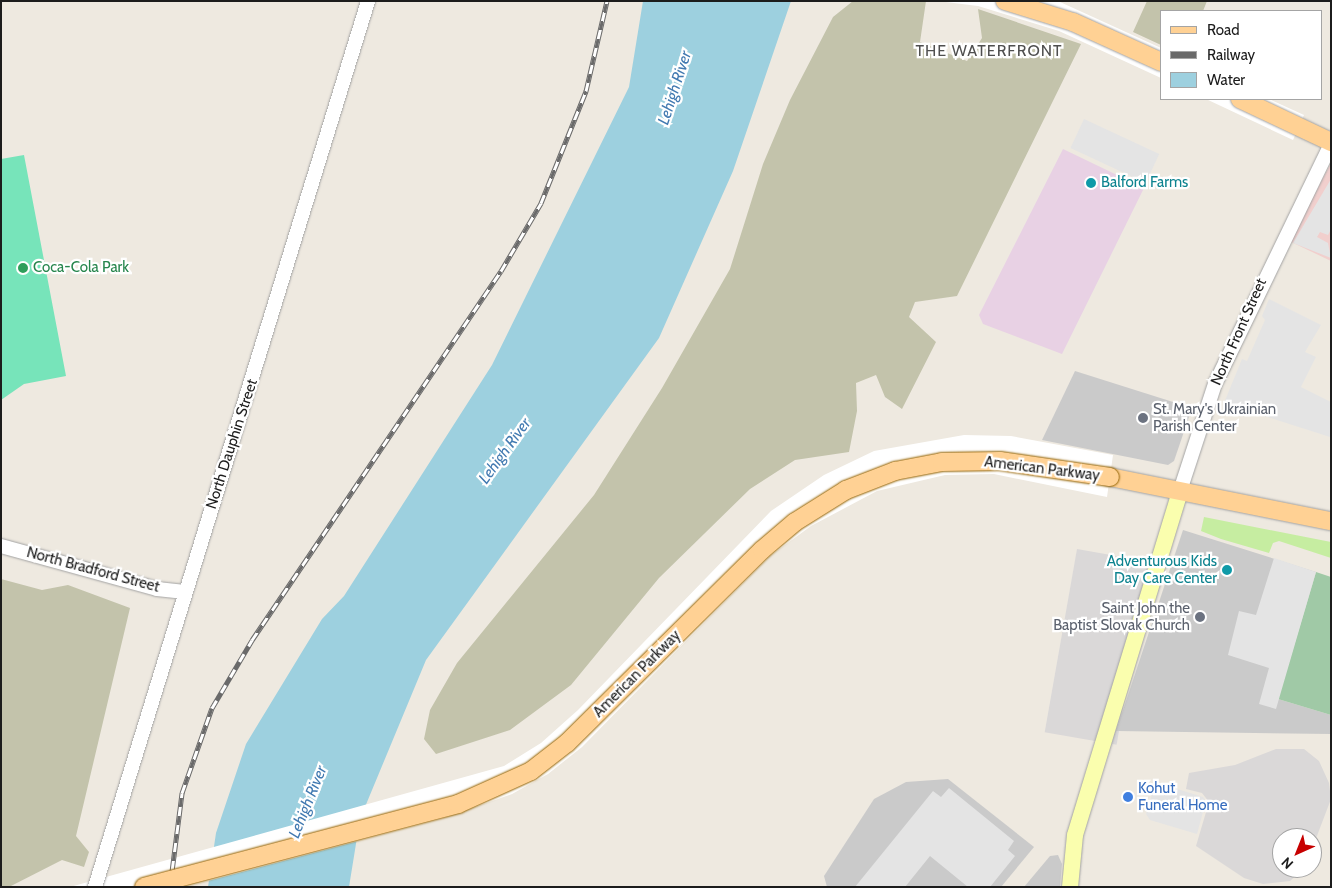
<!DOCTYPE html>
<html>
<head>
<meta charset="utf-8">
<style>
	body { margin:0 }
	#map { position:relative; width:1332px; height:888px; overflow:hidden; background:#eee9e0; font-family:Cabin,sans-serif }
	div>[style] { position:absolute }
	[style*='--x'] { left:calc(var(--x)*1px); top:calc(var(--y)*1px); width:calc(var(--w)*1px); rotate:calc(var(--a)*1deg) }
	.residential>* { inset:0; background:#dad8d8; transform-origin:0 0 }
	.commercial>* { inset:0; background:#f1cfcd }
	.industrial>* { inset:0; background:#e8d1e4 }
	.religious>* { inset:0; background:#cacaca }
	.construction>* { inset:0; background:#c3c3ab }
	.grass>* { inset:0; background:#c6eda1 }
	.cemetery>* { inset:0; background:#a0c9a6 }
	.pitch>* { inset:0; background:#77e4ba }
	.parking>* { inset:0; background:#e4e4e4; transform-origin:0 0 }
	.water>* { inset:0; background:#9dd0df }
	.pier>* { inset:0; background:#fff }
	.roads { filter:drop-shadow(0 0 1px #a3a3a3) drop-shadow(0 0 1px #a3a3a3) }
	.tertiary>* { height:14px; margin:-7px; padding:0 7px; transform-origin:7px; border-radius:7px; background:#fff }
	.secondary>* { height:16px; margin:-8px; padding:0 8px; transform-origin:8px; border-radius:8px; background:#fafeae }
	.primary>* { height:18px; margin:-9px; padding:0 9px; transform-origin:9px; border-radius:9px; background:#ffd194 }
	.rail>* { height:5px; margin-top:-2.5px; transform-origin:0; background:repeating-linear-gradient(90deg,#fff 0 9px,#6a6a6a 0 18px); box-sizing:border-box; border-block:1px solid #6a6a6a }
	.bridges { filter:drop-shadow(0 0 1px #936200) drop-shadow(0 0 1px #936200) }
	.primary-bridge>* { height:18px; margin:-9px; padding:0 9px; transform-origin:9px; border-radius:9px; background:#ffd194 }
	.dots>* { width:14px; height:14px; translate:-50% -50%; box-sizing:border-box; border:2px solid #fff; border-radius:50% }
	span { translate:-50% -50%; white-space:nowrap; text-align:center; line-height:1.15; -webkit-text-stroke:4.5px #fff; paint-order:stroke }
	.culture-label { font-size:15px; color:#0d838f }
	.left { translate:0 -50%; text-align:left }
	.right { translate:-100% -50%; text-align:right }
	.leisure-label { font-size:15px; color:#27864d }
	.street-label { font-size:15px; color:#1c1c1c }
	.worship-label { font-size:15px; color:#5b616d }
	.shop-label { font-size:15px; color:#366cbe }
	.neighbourhood-label { font-size:16px; color:#4f4f4f; letter-spacing:1px }
	.water-label { font-size:16px; color:#427ab1; font-style:italic }
	.frame { position:absolute; inset:0; border:2px solid #1c1c1c; pointer-events:none }
	.legend { position:absolute; left:1160px; top:10px; width:162px; height:90px; box-sizing:border-box; background:#fff; border:1px solid #a4a4a4; margin:0; padding:6px 9px; list-style:none; font-size:15px; color:#1c1c1c }
	.legend li { display:flex; align-items:center; gap:10px; height:25px }
	.legend b { width:25px; border:1px solid #a4a4a4 }
	.north { position:absolute; left:1272px; top:828px; width:50px; height:50px; box-sizing:border-box; background:#fff; border:1px solid #a4a4a4; border-radius:50%; rotate:224deg; font-size:14px; font-weight:700; line-height:20px; text-align:center; color:#1c1c1c }
	.north::after { content:''; display:block; margin:auto; width:18px; height:22px; background:#c70000; clip-path:polygon(50% 0,100% 100%,50% 72%,0 100%) }
</style>
</head>
<body>
<div id="map">
	<div class="residential">
		<i style="left:1077px;top:549px;width:73px;height:186px;rotate:10deg"></i>
		<i style="clip-path:polygon(1276px 749px,1304px 749px,1319px 761px,1329px 783px,1331px 799px,1312px 849px,1312px 838px,1282px 838px,1282px 868px,1301px 868px,1299px 873px,1290px 881px,1263px 884px,1244px 878px,1196px 846px,1209px 802px,1202px 793px,1186px 789px,1189px 773px,1235px 765px)"></i>
	</div>
	<div class="commercial">
		<i style="clip-path:polygon(1331px 163px,1331px 261px,1289px 241px)"></i>
	</div>
	<div class="industrial">
		<i style="clip-path:polygon(1063px 149px,1144px 188px,1062px 354px,983px 324px,979px 315px)"></i>
	</div>
	<div class="religious">
		<i style="clip-path:polygon(1075px 371px,1192px 408px,1174px 461px,1168px 465px,1042px 440px)"></i>
		<i style="clip-path:polygon(1183px 530px,1316px 572px,1278px 699px,1331px 715px,1331px 734px,1116px 731px)"></i>
		<i style="clip-path:polygon(948px 779px,1034px 847px,1001px 887px,827px 887px,824px 876px,874px 799px,906px 782px)"></i>
		<i style="clip-path:polygon(1058px 855px,1062px 864px,1060px 887px,1024px 887px,1050px 856px)"></i>
	</div>
	<div class="construction">
		<i style="clip-path:polygon(853px 1px,926px 1px,920px 42px,967px 61px,982px 38px,978px 9px,1081px 44px,957px 296px,915px 302px,909px 317px,936px 342px,902px 409px,885px 397px,876px 375px,856px 383px,857px 411px,849px 452px,795px 460px,750px 489px,659px 578px,571px 685px,510px 730px,436px 754px,424px 739px,430px 710px,457px 663px,594px 495px,662px 388px,730px 269px,763px 164px,790px 100px,833px 17px)"></i>
		<i style="clip-path:polygon(1147px 1px,1207px 1px,1203px 11px,1161px 11px,1161px 45px,1133px 32px)"></i>
		<i style="clip-path:polygon(1px 579px,42px 590px,68px 585px,130px 608px,76px 836px,89px 852px,84px 867px,62px 860px,9px 887px,1px 887px)"></i>
	</div>
	<div class="grass">
		<i style="clip-path:polygon(1204px 517px,1331px 542px,1331px 558px,1279px 541px,1273px 543px,1269px 553px,1221px 539px,1201px 531px)"></i>
	</div>
	<div class="cemetery">
		<i style="clip-path:polygon(1316px 572px,1331px 577px,1331px 715px,1278px 699px)"></i>
	</div>
	<div class="pitch">
		<i style="clip-path:polygon(24px 155px,66px 376px,24px 384px,1px 400px,1px 159px)"></i>
	</div>
	<div class="parking">
		<i style="left:1084px;top:119px;width:83px;height:32px;rotate:25deg"></i>
		<i style="clip-path:polygon(1331px 179px,1331px 229px,1328px 235px,1320px 232px,1317px 237px,1328px 243px,1331px 258px,1293px 243px)"></i>
		<i style="clip-path:polygon(1269px 299px,1321px 325px,1305px 352px,1316px 357px,1301px 387px,1331px 402px,1330px 437px,1224px 403px,1242px 359px,1247px 361px,1265px 320px,1262px 316px)"></i>
		<i style="clip-path:polygon(1274px 558px,1316px 572px,1276px 709px,1259px 704px,1269px 668px,1228px 655px,1239px 611px,1256px 615px)"></i>
		<i style="clip-path:polygon(1161px 784px,1203px 797px,1206px 801px,1197px 834px,1150px 820px,1146px 814px,1153px 791px)"></i>
		<i style="clip-path:polygon(949px 788px,1014px 841px,1008px 850px,1015px 856px,990px 887px,968px 887px,930px 856px,905px 887px,855px 887px,933px 791px,941px 797px)"></i>
	</div>
	<div class="water">
		<i style="clip-path:polygon(643px 1px,791px 1px,733px 171px,659px 338px,426px 660px,360px 819px,349px 887px,208px 887px,216px 833px,246px 744px,322px 619px,344px 596px,492px 365px,629px 87px)"></i>
	</div>
	<div class="pier">
		<i style="clip-path:polygon(938px 1px,1060px 2px,1161px 48px,1161px 78px,1059px 31px,978px 6px)"></i>
		<i style="clip-path:polygon(1206px 99px,1269px 99px,1304px 115px,1293px 140px)"></i>
		<i style="clip-path:polygon(964px 435px,1011px 436px,1113px 455px,1107px 497px,994px 474px,945px 475px,877px 491px,811px 526px,770px 556px,582px 747px,548px 774px,512px 794px,441px 819px,185px 887px,70px 887px,504px 766px,541px 743px,578px 710px,771px 511px,824px 475px,874px 451px)"></i>
	</div>
	<div class="roads">
		<div class="tertiary">
			<i style="--x:1180;--y:491;--w:113;--a:-71.9"></i>
			<i style="--x:1215;--y:384;--w:267;--a:-64.2"></i>
			<i style="--x:1;--y:546;--w:162;--a:15.4"></i>
			<i style="--x:157;--y:589;--w:28;--a:6"></i>
			<i style="--x:95;--y:887;--w:927;--a:-72.87"></i>
		</div>
		<div class="secondary">
			<i style="--x:1070;--y:887;--w:52;--a:-84.5"></i>
			<i style="--x:1075;--y:835;--w:360;--a:-73"></i>
		</div>
		<div class="primary">
			<i style="--x:1005;--y:1;--w:71;--a:17.2"></i>
			<i style="--x:1073;--y:22;--w:97;--a:24.4"></i>
			<i style="--x:1240;--y:99;--w:101;--a:25.3"></i>
			<i style="--x:1110;--y:477;--w:225;--a:11.3"></i>
		</div>
	</div>
	<div class="rail">
		<i style="--x:170;--y:887;--w:95;--a:-82.7"></i>
		<i style="--x:182;--y:793;--w:90;--a:-70.6"></i>
		<i style="--x:212;--y:708;--w:79;--a:-59.5"></i>
		<i style="--x:252;--y:640;--w:445;--a:-56"></i>
		<i style="--x:501;--y:271;--w:79;--a:-59.5"></i>
		<i style="--x:541;--y:203;--w:121;--a:-68.1"></i>
		<i style="--x:586;--y:91;--w:92;--a:-76.9"></i>
	</div>
	<div class="bridges">
		<div class="primary-bridge">
			<i style="--x:144;--y:887;--w:325;--a:-14.8"></i>
			<i style="--x:458;--y:804;--w:80;--a:-24.3"></i>
			<i style="--x:531;--y:771;--w:46;--a:-37.9"></i>
			<i style="--x:567;--y:743;--w:274;--a:-44.7"></i>
			<i style="--x:762;--y:550;--w:43;--a:-40.3"></i>
			<i style="--x:795;--y:522;--w:60;--a:-32.1"></i>
			<i style="--x:846;--y:490;--w:53;--a:-21.2"></i>
			<i style="--x:895;--y:471;--w:48;--a:-10.8"></i>
			<i style="--x:942;--y:462;--w:58;--a:-1"></i>
			<i style="--x:1000;--y:461;--w:111;--a:8.3"></i>
		</div>
	</div>
	<div class="dots">
		<i style="left:1091px;top:183px;background:#0f9aa8"></i>
		<i style="left:23px;top:268px;background:#2e9e5b"></i>
		<i style="left:1143px;top:418px;background:#6b7280"></i>
		<i style="left:1227px;top:570px;background:#0f9aa8"></i>
		<i style="left:1200px;top:617px;background:#6b7280"></i>
		<i style="left:1128px;top:797px;background:#3f7fe0"></i>
	</div>
	<div class="culture-label">
		<span class="left" style="left:1101px;top:183px">Balford Farms</span>
		<span class="right" style="left:1217px;top:570px">Adventurous Kids<br>Day Care Center</span>
	</div>
	<div class="leisure-label">
		<span class="left" style="left:33px;top:268px">Coca-Cola Park</span>
	</div>
	<div class="street-label">
		<span style="left:1239px;top:332px;rotate:-66deg">North Front Street</span>
		<span style="left:232px;top:444px;rotate:-72deg">North Dauphin Street</span>
		<span style="left:1042px;top:469px;rotate:7deg">American Parkway</span>
		<span style="left:93px;top:570px;rotate:15deg">North Bradford Street</span>
		<span style="left:637px;top:674px;rotate:-45deg">American Parkway</span>
	</div>
	<div class="worship-label">
		<span class="left" style="left:1153px;top:418px">St. Mary's Ukrainian<br>Parish Center</span>
		<span class="right" style="left:1190px;top:617px">Saint John the<br>Baptist Slovak Church</span>
	</div>
	<div class="shop-label">
		<span class="left" style="left:1138px;top:797px">Kohut<br>Funeral Home</span>
	</div>
	<div class="neighbourhood-label">
		<span style="left:989px;top:51px">THE WATERFRONT</span>
	</div>
	<div class="water-label">
		<span style="left:675px;top:88px;rotate:-72deg">Lehigh River</span>
		<span style="left:505px;top:451px;rotate:-54deg">Lehigh River</span>
		<span style="left:308px;top:802px;rotate:-68deg">Lehigh River</span>
	</div>
	<div class="frame"></div>
	<ul class="legend">
	<li><b style="height:6px;background:#ffd194"></b>Road</li>
	<li><b style="height:6px;background:#6a6a6a"></b>Railway</li>
	<li><b style="height:14px;background:#9dd0df"></b>Water</li>
	</ul>
	<div class="north">N</div>
</div>
</body>
</html>
